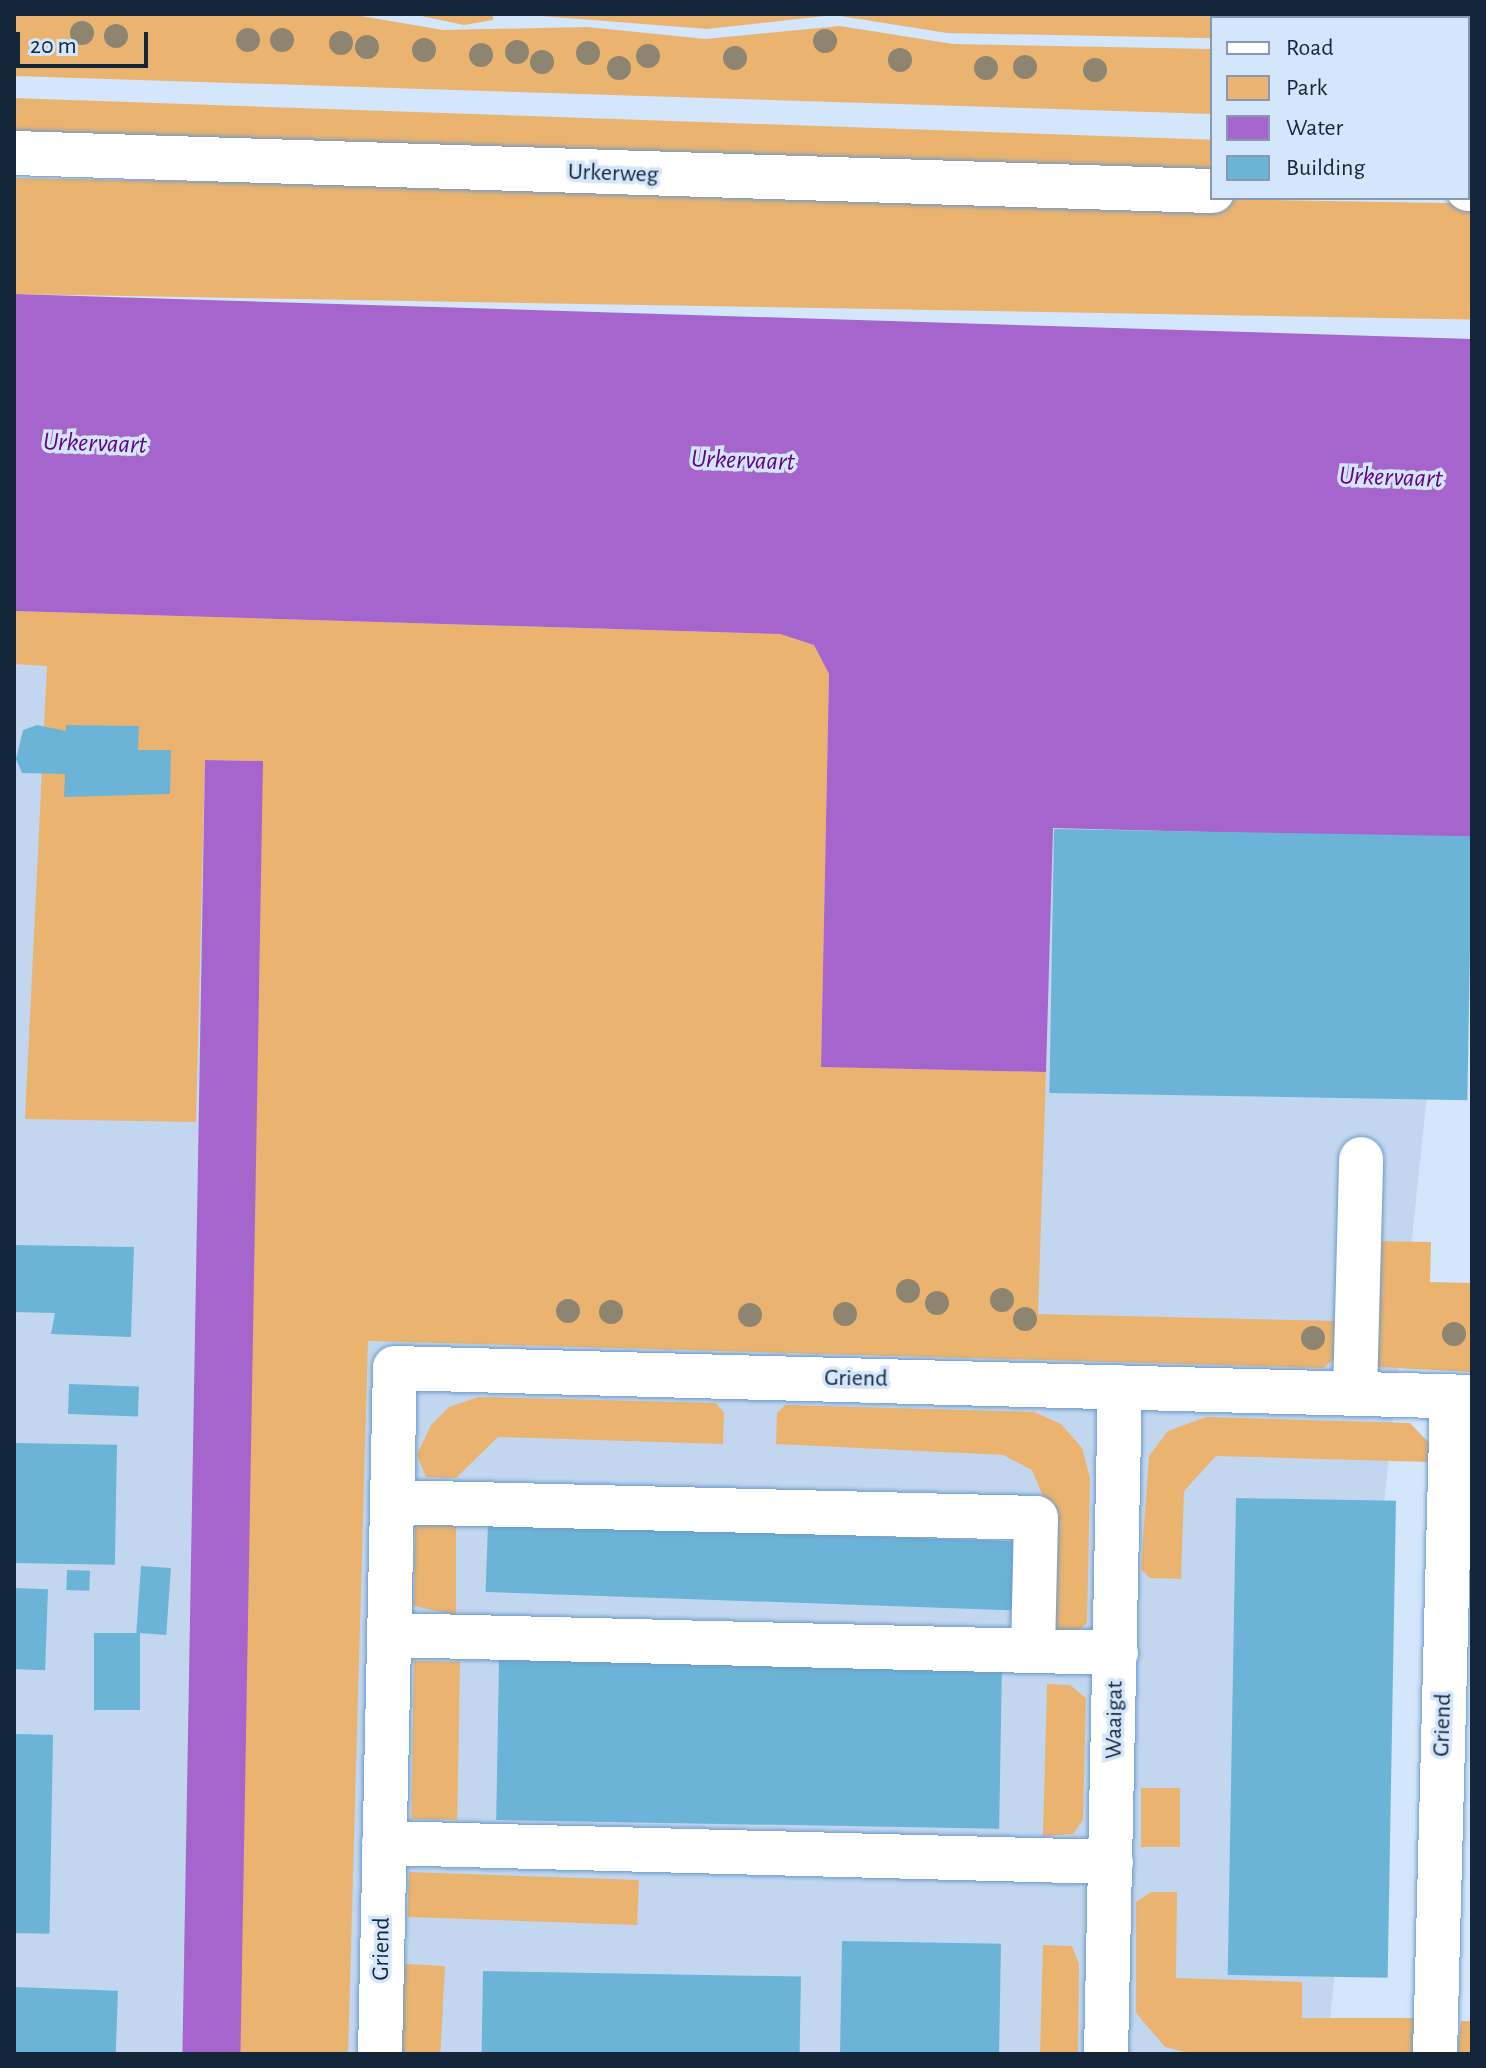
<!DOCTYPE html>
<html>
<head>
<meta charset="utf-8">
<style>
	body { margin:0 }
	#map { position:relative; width:1486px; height:2068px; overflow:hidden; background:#d3e6fb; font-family:"Alegreya Sans",sans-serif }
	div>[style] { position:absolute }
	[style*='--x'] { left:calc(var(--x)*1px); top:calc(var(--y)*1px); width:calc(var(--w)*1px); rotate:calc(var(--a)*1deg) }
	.built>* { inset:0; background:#c2d7ef; transform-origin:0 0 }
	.green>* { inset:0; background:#eab370; transform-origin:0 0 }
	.water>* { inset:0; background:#a565cd; transform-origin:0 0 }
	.building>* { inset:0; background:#6cb4d7; transform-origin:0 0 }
	.roads { filter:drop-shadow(0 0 2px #6c9acb) drop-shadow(0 0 2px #6c9acb) }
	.minor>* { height:44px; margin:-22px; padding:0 22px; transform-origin:22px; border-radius:22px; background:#fff }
	.major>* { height:44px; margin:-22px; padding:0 22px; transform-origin:22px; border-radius:22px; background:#fff }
	.trees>* { width:24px; height:24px; margin:-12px; border-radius:50%; background:#8e8571 }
	span { translate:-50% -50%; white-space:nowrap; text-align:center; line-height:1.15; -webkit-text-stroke:7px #d3e6fb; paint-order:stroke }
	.street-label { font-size:24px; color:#13263a }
	.water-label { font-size:26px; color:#63018c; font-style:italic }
	.frame { position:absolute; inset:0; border:16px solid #13263a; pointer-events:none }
	.legend { position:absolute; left:1210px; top:16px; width:260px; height:184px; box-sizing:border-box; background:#d3e6fb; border:2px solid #8699ae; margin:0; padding:10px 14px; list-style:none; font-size:24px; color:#13263a }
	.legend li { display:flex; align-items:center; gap:16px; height:40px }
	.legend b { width:40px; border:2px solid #8699ae }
	.scale { position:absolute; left:16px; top:32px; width:132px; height:36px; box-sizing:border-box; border:4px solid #13263a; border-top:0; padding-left:10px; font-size:24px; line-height:28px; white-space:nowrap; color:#13263a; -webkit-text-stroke:6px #d3e6fb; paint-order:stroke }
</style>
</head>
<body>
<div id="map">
	<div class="built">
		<i style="left:14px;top:514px;width:1466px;height:1540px;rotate:6deg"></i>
	</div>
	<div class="green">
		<i style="clip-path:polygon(14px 14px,361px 16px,443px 30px,587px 27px,706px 39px,840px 26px,953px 44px,1212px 49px,1212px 114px,14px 76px)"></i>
		<i style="clip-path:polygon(412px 14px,493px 14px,493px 20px,464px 25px)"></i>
		<i style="clip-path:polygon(516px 14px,1472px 14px,1472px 43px,1468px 18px,1212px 18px,1212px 38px,1203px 38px,947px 33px,834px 15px,707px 29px)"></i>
		<i style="left:14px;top:98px;width:1199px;height:33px;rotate:2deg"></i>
		<i style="left:14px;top:178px;width:1458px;height:116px;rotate:1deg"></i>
		<i style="clip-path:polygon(14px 611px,780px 634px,814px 645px,829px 674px,821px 1067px,1046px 1072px,1038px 1314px,1338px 1321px,1336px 1357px,1323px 1368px,368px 1341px,348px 2054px,233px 2054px,262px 761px,205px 760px,196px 1122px,25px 1119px,47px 666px,14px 664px)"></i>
		<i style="clip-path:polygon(1373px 1241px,1431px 1242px,1430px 1282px,1472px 1283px,1472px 1372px,1377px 1367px)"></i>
		<i style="clip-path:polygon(478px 1397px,716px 1403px,724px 1413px,723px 1444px,498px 1437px,456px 1478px,426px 1477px,417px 1455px,431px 1425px,449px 1407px)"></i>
		<i style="clip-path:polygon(785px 1405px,1034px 1412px,1061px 1424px,1082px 1448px,1090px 1478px,1087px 1623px,1078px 1631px,1047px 1631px,1052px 1518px,1032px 1470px,1003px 1455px,776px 1444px,777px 1413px)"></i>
		<i style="clip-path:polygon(1206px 1417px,1410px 1423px,1429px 1443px,1429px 1462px,1216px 1456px,1184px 1491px,1181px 1579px,1150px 1578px,1141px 1569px,1149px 1456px,1168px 1431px)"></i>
		<i style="clip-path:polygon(425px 1517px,456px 1518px,456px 1615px,414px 1606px,415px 1526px)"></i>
		<i style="left:414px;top:1661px;width:46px;height:158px;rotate:1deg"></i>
		<i style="clip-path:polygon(1047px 1684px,1070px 1685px,1086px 1698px,1083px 1820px,1073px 1834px,1043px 1836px)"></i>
		<i style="left:1180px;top:1788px;width:59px;height:39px;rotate:90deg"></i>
		<i style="left:409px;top:1872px;width:230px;height:45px;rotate:2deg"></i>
		<i style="clip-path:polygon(1151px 1892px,1177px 1892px,1176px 1978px,1302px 1982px,1302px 2018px,1417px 2018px,1413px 2054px,1193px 2054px,1165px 2047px,1136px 2013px,1136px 1902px)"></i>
		<i style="clip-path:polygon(1043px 1945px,1072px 1946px,1079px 1964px,1078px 2054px,1040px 2054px)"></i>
		<i style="left:405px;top:1964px;width:40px;height:90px;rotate:3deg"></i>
		<i style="clip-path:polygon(1461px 2021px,1472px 2021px,1472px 2054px,1457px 2053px)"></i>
	</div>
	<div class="water">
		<i style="clip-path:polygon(14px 294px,1472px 339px,1472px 839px,1053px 828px,1046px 1072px,821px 1067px,829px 674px,814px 645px,780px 634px,14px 611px)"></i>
		<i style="left:205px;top:760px;width:58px;height:1294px;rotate:1deg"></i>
	</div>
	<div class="building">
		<i style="clip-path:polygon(37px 725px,66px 731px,66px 725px,139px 726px,138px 750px,171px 750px,170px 794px,64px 797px,65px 774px,22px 773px,16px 759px,23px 730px)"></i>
		<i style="left:1054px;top:829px;width:418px;height:264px;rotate:1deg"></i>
		<i style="clip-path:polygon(14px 1245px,134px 1247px,131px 1337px,51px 1334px,55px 1313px,14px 1312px)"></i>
		<i style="left:69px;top:1384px;width:70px;height:30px;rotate:2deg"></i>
		<i style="left:14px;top:1443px;width:103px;height:120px;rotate:1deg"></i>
		<i style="left:1236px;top:1498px;width:160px;height:477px;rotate:1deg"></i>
		<i style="left:488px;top:1523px;width:531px;height:69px;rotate:2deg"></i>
		<i style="left:141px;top:1566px;width:30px;height:67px;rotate:4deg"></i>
		<i style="left:67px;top:1570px;width:23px;height:20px;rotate:2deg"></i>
		<i style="left:14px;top:1588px;width:34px;height:81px;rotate:2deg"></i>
		<i style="left:94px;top:1633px;width:46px;height:77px"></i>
		<i style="left:499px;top:1660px;width:503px;height:160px;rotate:1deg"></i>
		<i style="left:14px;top:1734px;width:39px;height:199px;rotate:1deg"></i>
		<i style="left:842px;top:1941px;width:159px;height:113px;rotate:1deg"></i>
		<i style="left:483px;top:1971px;width:318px;height:83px;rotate:1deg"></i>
		<i style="left:14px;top:1987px;width:104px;height:67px;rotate:2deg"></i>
	</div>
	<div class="roads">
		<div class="minor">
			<i style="--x:1355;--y:1394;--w:235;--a:-88.5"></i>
			<i style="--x:392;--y:1502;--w:644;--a:1.42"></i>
			<i style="--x:1036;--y:1518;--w:132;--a:91.3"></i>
			<i style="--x:389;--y:1635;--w:727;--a:1.42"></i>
			<i style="--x:384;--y:1843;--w:727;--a:1.5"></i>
			<i style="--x:380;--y:2054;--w:686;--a:-88.75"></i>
			<i style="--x:395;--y:1368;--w:1077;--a:1.54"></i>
			<i style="--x:1106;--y:2054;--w:667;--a:-88.8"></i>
			<i style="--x:1435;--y:2054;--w:657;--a:-88.52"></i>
		</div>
		<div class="major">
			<i style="--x:14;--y:153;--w:1199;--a:1.82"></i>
			<i style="--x:1468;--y:189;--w:4;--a:0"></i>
		</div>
	</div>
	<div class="trees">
		<i style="left:82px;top:33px"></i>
		<i style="left:116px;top:36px"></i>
		<i style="left:248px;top:40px"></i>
		<i style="left:282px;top:40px"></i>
		<i style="left:825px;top:41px"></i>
		<i style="left:341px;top:43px"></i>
		<i style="left:367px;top:47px"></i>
		<i style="left:424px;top:50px"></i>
		<i style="left:517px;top:52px"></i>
		<i style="left:588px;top:53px"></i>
		<i style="left:481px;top:55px"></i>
		<i style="left:648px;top:56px"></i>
		<i style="left:735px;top:58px"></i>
		<i style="left:900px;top:60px"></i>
		<i style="left:542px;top:62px"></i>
		<i style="left:1025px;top:67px"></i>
		<i style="left:619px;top:68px"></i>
		<i style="left:986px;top:68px"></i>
		<i style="left:1095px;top:70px"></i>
		<i style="left:908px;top:1291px"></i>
		<i style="left:1002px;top:1300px"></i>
		<i style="left:937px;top:1303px"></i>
		<i style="left:568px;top:1311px"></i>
		<i style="left:611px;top:1312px"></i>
		<i style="left:845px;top:1314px"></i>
		<i style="left:750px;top:1315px"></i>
		<i style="left:1025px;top:1319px"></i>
		<i style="left:1454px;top:1334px"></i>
		<i style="left:1313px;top:1338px"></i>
	</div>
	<div class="street-label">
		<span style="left:613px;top:174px;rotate:2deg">Urkerweg</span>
		<span style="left:856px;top:1379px;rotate:1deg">Griend</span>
		<span style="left:1115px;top:1720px;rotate:-89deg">Waaigat</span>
		<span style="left:1443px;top:1725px;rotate:-88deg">Griend</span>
		<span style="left:382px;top:1949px;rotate:-89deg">Griend</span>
	</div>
	<div class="water-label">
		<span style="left:95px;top:444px;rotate:2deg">Urkervaart</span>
		<span style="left:743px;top:461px;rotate:2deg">Urkervaart</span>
		<span style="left:1391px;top:478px;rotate:2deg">Urkervaart</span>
	</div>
	<div class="frame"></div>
	<ul class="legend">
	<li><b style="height:10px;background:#fff"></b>Road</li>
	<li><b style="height:22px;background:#eab370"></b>Park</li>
	<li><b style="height:22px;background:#a565cd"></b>Water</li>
	<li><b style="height:22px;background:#6cb4d7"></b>Building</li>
	</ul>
	<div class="scale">20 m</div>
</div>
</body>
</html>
